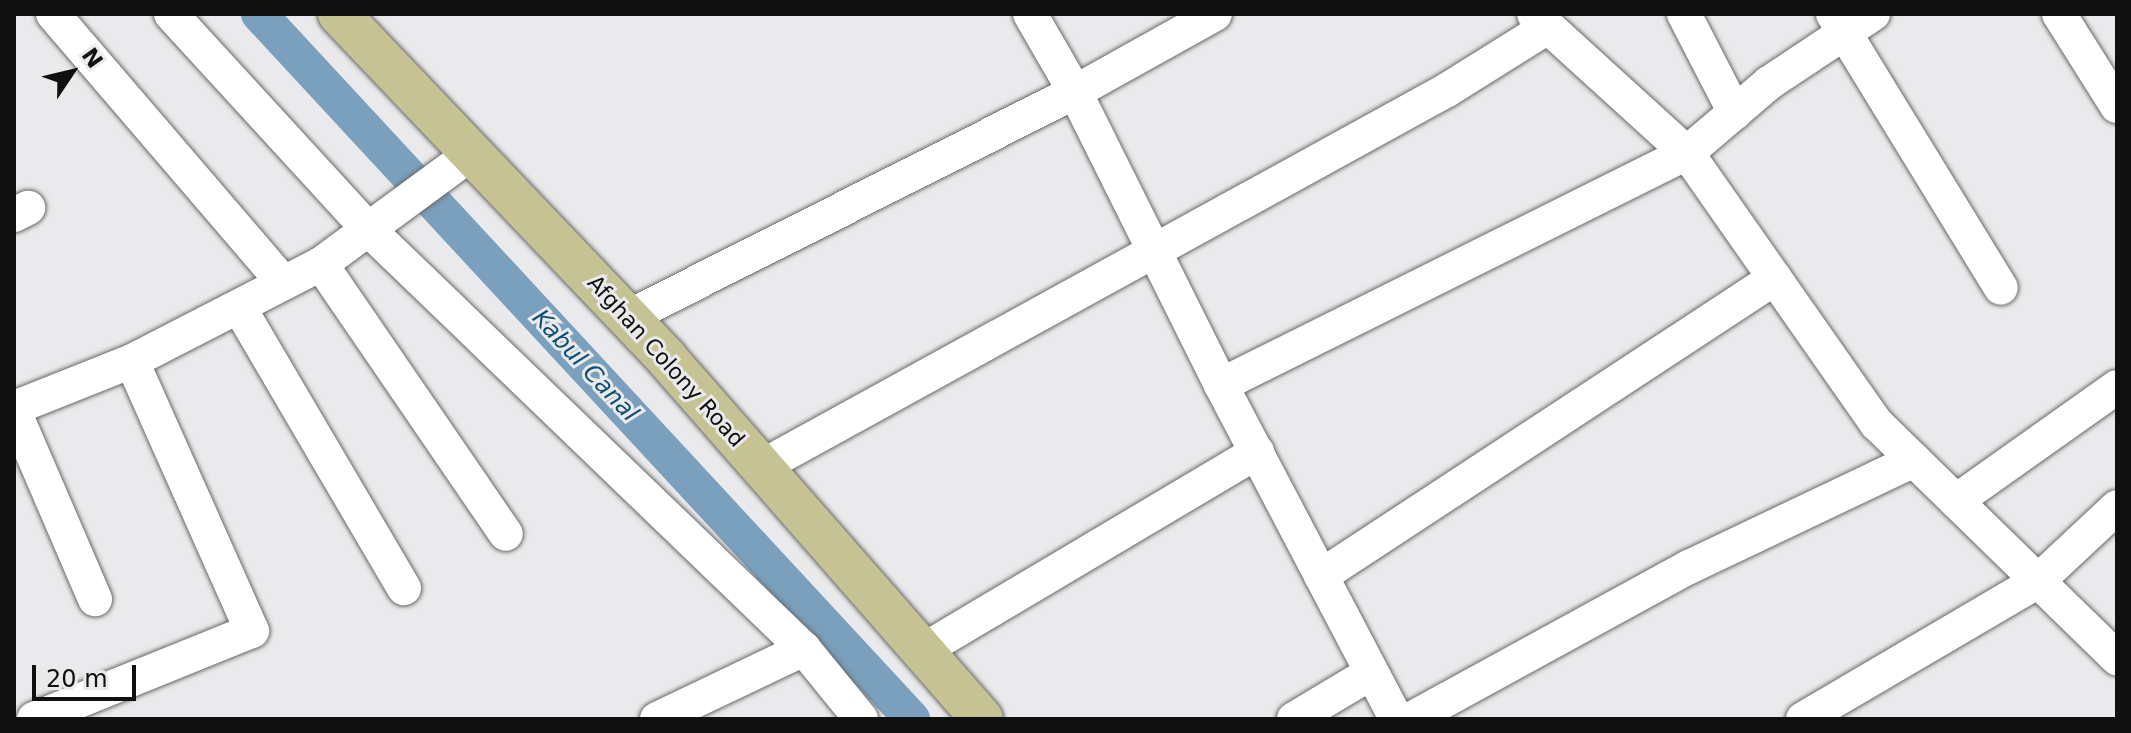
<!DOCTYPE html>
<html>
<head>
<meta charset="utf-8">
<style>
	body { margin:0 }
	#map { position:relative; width:2131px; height:733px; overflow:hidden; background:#eaeaec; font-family:"DejaVu Sans",sans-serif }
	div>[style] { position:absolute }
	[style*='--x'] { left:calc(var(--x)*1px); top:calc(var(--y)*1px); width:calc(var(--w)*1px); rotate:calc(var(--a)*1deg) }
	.canal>* { height:36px; margin:-18px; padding:0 18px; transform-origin:18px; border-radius:18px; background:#7aa0bd }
	.roads { filter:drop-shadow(0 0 2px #68686a) drop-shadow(0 0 2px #68686a) }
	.minor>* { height:34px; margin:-17px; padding:0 17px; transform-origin:17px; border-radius:17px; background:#fff }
	.major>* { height:42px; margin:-21px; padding:0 21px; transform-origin:21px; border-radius:21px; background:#c5c393 }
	span { translate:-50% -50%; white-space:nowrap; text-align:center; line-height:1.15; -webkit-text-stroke:6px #eaeaec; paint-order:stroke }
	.street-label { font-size:22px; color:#101011 }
	.water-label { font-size:24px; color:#105077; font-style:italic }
	.frame { position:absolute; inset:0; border:16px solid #101011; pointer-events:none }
	.north { position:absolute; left:32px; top:32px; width:80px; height:80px; -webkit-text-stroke:6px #eaeaec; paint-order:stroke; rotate:55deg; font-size:22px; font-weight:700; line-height:32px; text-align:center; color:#101011 }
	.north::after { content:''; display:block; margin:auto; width:28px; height:36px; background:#101011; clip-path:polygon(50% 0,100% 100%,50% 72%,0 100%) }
	.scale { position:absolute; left:32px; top:665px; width:104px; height:36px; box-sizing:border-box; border:4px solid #101011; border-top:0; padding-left:10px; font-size:24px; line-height:28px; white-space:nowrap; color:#101011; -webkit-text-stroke:6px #eaeaec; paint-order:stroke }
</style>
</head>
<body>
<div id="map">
	<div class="canal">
		<i style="--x:259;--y:14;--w:961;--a:47.19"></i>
	</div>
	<div class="roads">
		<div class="minor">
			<i style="--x:53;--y:14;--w:353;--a:49.4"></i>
			<i style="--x:171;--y:14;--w:292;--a:47.5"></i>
			<i style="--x:368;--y:229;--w:605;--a:43.93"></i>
			<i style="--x:804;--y:649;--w:90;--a:50.8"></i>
			<i style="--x:1030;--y:14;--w:90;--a:60"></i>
			<i style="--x:1075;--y:92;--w:160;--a:-29.1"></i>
			<i style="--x:1534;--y:14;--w:207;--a:42.3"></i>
			<i style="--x:1687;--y:153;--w:330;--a:55"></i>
			<i style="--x:1876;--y:423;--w:337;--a:44.3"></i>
			<i style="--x:1684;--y:14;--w:111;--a:62.7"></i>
			<i style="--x:1833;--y:14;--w:321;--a:58.5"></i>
			<i style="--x:2059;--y:14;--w:109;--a:57.8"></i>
			<i style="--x:14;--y:215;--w:16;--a:-27"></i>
			<i style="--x:321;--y:264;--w:327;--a:55.6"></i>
			<i style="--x:239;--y:307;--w:326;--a:59.6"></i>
			<i style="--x:628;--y:317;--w:500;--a:-26.72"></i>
			<i style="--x:1075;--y:92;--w:327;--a:63.5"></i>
			<i style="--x:1221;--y:385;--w:377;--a:62.3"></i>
			<i style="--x:1221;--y:385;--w:521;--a:-26.47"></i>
			<i style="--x:1687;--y:153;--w:108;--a:-40.5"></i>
			<i style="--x:1769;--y:83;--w:125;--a:-33.6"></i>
			<i style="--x:14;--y:408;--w:127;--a:-21.7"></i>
			<i style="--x:132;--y:361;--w:212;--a:-27.2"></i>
			<i style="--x:321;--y:264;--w:187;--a:-36.3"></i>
			<i style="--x:14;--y:411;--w:205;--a:66.7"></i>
			<i style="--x:761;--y:467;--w:783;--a:-28.79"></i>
			<i style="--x:1447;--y:90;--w:119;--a:-32"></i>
			<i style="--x:1956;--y:501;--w:197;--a:-35.3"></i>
			<i style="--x:1321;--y:576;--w:543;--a:-33.28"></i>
			<i style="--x:922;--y:651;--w:390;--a:-30.7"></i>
			<i style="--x:34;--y:719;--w:235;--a:-22"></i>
			<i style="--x:252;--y:631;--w:295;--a:-114"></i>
			<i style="--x:657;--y:719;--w:163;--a:-25.5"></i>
			<i style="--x:1294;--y:719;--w:90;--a:-30.9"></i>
			<i style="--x:1411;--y:719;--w:317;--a:-28.7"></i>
			<i style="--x:1689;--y:567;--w:249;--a:-25.4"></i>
			<i style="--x:1803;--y:719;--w:273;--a:-30.4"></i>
			<i style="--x:2038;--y:581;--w:108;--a:-43.1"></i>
		</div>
		<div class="major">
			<i style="--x:339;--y:14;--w:476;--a:46.4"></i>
			<i style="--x:667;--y:359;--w:478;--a:48.8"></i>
		</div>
	</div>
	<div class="street-label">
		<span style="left:666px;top:361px;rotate:48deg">Afghan Colony Road</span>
	</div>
	<div class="water-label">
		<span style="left:585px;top:366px;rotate:47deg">Kabul Canal</span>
	</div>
	<div class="frame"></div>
	<div class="north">N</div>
	<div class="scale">20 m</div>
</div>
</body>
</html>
